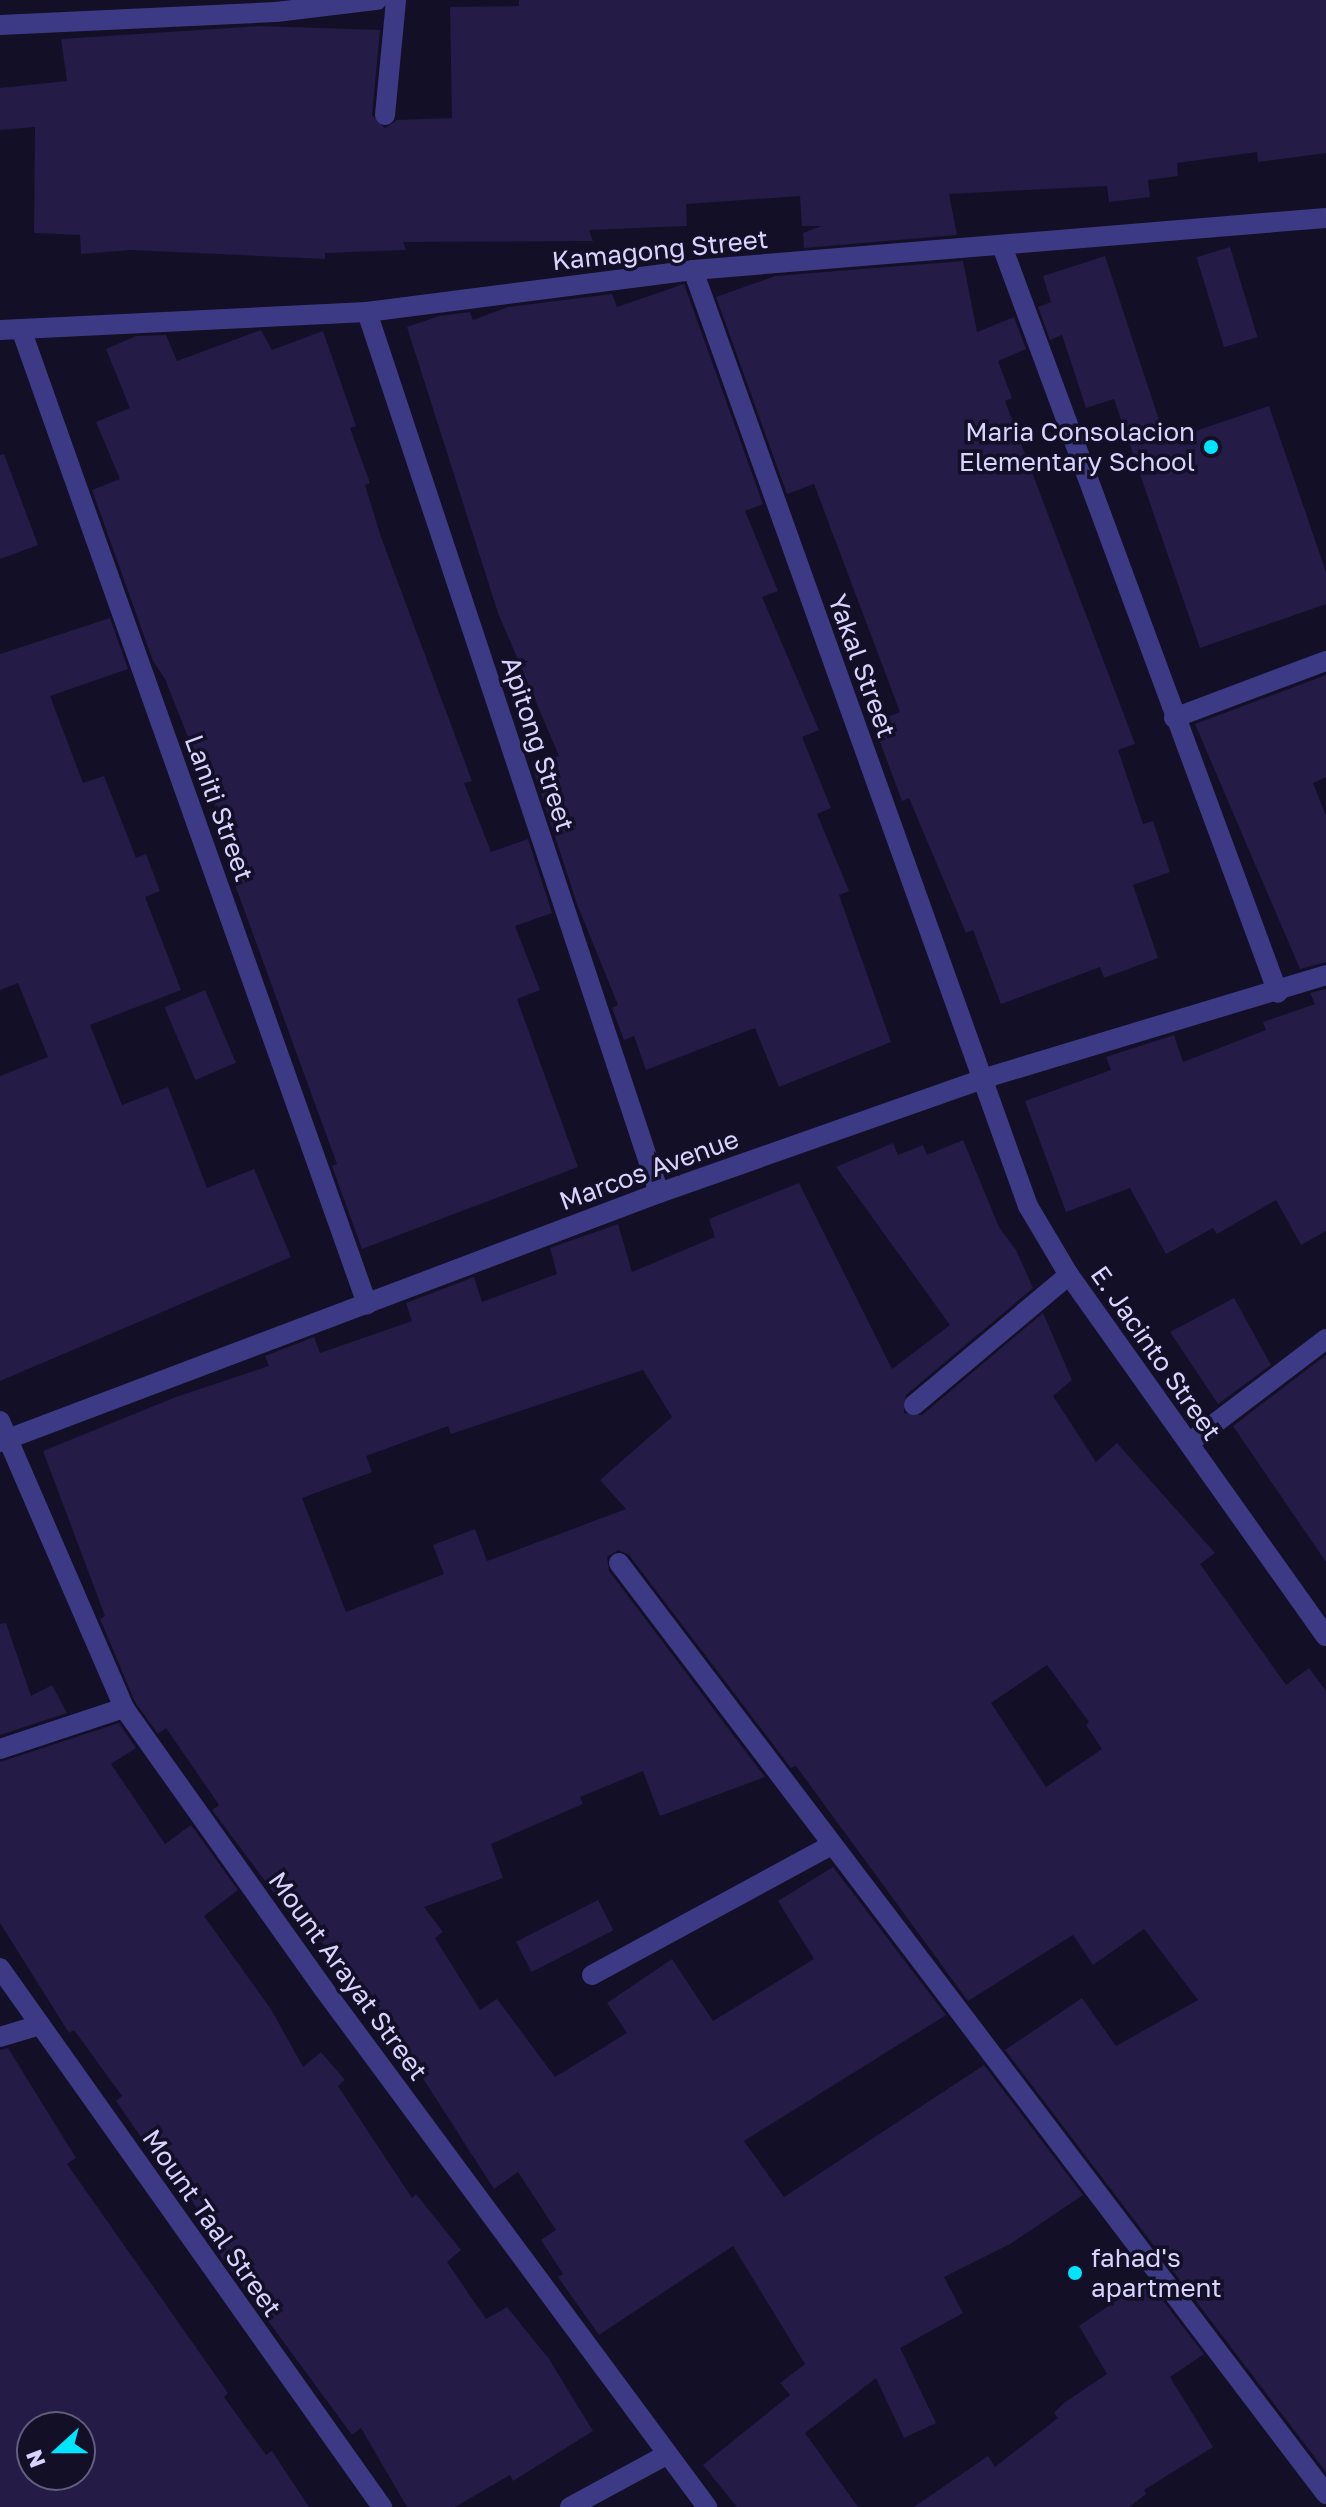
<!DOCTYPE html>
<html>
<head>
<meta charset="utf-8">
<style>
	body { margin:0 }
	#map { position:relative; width:1326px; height:2507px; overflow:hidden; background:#130f26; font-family:"Golos Text",sans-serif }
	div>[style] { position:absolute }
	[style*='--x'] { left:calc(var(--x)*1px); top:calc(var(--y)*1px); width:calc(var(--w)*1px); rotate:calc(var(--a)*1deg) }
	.building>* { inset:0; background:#241b47; transform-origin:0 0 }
	.minor>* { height:20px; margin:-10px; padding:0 10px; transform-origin:10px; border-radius:10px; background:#3d3a85 }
	.dots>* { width:22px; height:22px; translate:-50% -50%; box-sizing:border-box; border:4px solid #130f26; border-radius:50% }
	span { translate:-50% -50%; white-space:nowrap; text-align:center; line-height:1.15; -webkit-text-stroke:7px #130f26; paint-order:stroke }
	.street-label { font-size:26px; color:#d9d4ff }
	.poi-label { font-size:26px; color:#d9d4ff }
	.right { translate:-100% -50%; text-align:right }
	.left { translate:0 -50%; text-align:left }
	.north { position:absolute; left:16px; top:2411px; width:80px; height:80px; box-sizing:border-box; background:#130f26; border:2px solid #625e7d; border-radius:50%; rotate:249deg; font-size:22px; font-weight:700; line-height:32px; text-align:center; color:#d9d4ff }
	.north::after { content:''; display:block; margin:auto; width:28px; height:36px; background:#00e5ff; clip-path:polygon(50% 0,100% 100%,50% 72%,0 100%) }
</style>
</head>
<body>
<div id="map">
	<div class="building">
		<i style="clip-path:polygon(519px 0,1326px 0,1326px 153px,1258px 162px,1257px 152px,1177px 163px,1178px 176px,1148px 180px,1150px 197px,1109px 202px,1107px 186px,949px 194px,957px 235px,804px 248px,803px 233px,821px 226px,802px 226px,800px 196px,686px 204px,687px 226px,589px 230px,593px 241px,403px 242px,406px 250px,325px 253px,325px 259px,131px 250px,81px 254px,80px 235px,34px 233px,35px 127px,0 130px,0 88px,67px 81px,61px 39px,261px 26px,380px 30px,372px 115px,385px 128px,397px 120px,452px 118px,450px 7px,519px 6px)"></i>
		<i style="left:1230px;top:247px;width:94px;height:35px;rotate:73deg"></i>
		<i style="clip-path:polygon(1105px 256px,1166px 441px,1269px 406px,1326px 572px,1326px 604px,1200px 648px,1114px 399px,1086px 408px,1062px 335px,1050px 340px,1038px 307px,1051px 302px,1043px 276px)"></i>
		<i style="clip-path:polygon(963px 261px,977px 332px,1014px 317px,1026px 349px,998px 361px,1012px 398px,1005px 401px,1135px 744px,1118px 750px,1143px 824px,1153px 821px,1170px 872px,1133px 885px,1158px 958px,1104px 978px,1100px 967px,1001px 1004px,973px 930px,966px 933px,909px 798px,902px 801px,873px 723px,900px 712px,814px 484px,787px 494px,716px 297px,775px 276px)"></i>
		<i style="clip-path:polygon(684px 284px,763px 504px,745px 511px,778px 591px,762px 597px,819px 730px,802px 737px,831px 808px,817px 814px,849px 891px,839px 895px,891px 1042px,779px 1087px,755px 1028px,646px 1070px,634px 1036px,624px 1040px,612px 1008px,618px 1005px,577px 904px,532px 766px,559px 756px,498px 613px,407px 327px,439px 316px,470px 312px,473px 320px,508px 307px,612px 294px,617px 307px)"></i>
		<i style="clip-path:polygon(261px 330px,272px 350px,323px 331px,356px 426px,350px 428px,370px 483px,365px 485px,381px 537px,472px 781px,464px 783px,491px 852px,528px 839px,552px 913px,515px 926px,540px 990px,517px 999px,578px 1167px,362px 1249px,332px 1166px,337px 1164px,234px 882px,240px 880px,216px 816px,219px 815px,165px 679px,153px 661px,92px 490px,120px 479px,96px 422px,130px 408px,106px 349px,136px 336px,166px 335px,177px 361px)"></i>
		<i style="clip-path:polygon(4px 454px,38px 545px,0 559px,0 455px)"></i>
		<i style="clip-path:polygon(110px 618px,128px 669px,50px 696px,83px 783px,104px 776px,136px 858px,146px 854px,160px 891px,145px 897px,181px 990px,90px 1025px,122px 1105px,168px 1087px,207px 1188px,254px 1169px,291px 1257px,0 1381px,0 1076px,48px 1057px,18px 983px,0 990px,0 654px)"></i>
		<i style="clip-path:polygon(1326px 675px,1326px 777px,1313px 783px,1326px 816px,1326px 962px,1300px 969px,1195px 724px)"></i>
		<i style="clip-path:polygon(1326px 989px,1326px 1231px,1301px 1245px,1276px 1200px,1217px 1234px,1213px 1228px,1166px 1254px,1130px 1188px,1066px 1212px,1025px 1101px,1111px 1070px,1106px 1057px,1174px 1035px,1183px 1062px,1266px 1030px,1263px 1022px,1315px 1004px,1310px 993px)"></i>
		<i style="left:205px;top:990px;width:79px;height:44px;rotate:67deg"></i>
		<i style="clip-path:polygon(evenodd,963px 1140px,999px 1227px,1016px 1250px,1033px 1288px,906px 1395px,904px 1413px,922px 1415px,1043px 1313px,1072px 1380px,1053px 1396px,1096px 1462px,1117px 1443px,1215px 1553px,1200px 1564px,1286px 1685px,1309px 1668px,1326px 1691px,1326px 2472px,1005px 2050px,1082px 1998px,1116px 2046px,1198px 2000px,1144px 1929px,1093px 1965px,1073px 1935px,968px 2001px,796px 1766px,791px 1768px,629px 1555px,618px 1550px,607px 1557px,609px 1571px,765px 1777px,660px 1816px,643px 1771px,580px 1797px,583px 1804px,491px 1844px,503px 1878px,424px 1907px,443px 1932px,435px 1938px,480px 2010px,497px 1999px,555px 2077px,627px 2033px,607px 2003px,672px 1959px,713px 2021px,814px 1959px,778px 1901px,833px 1867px,946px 2015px,744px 2141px,784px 2197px,984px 2065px,1083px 2195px,1010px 2244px,944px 2277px,963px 2313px,900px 2348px,936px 2423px,904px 2438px,876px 2378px,805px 2433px,858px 2507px,737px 2507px,703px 2465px,790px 2395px,780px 2383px,805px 2364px,733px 2246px,599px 2335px,558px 2277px,563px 2274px,541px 2240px,556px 2230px,518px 2172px,494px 2189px,368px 1993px,364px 1996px,301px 1916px,295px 1921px,212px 1810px,219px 1805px,166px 1728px,158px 1734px,135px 1702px,100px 1619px,105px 1616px,43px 1451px,176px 1397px,269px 1366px,265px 1356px,314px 1337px,320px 1353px,412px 1321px,406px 1303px,474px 1277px,482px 1302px,557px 1274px,550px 1248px,618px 1224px,632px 1272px,715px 1237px,709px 1219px,799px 1183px,892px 1369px,950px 1325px,836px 1167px,893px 1143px,898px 1155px,923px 1145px,927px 1155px,963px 1140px,643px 1370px,672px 1417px,600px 1480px,626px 1509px,487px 1561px,475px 1529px,433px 1545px,444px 1574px,346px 1612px,302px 1498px,372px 1472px,366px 1456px,448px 1426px,451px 1434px,643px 1370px,963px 1140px,1047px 1665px,1089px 1722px,1086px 1725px,1102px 1749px,1046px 1787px,991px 1703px,1047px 1665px)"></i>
		<i style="clip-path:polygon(1234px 1298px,1271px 1365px,1218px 1404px,1170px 1332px)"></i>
		<i style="clip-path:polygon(1326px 1355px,1326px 1562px,1233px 1426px)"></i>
		<i style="clip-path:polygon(6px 1623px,31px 1696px,52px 1685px,67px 1713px,0 1735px,0 1624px)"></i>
		<i style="clip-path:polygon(119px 1723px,136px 1748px,111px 1764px,165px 1844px,191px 1825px,238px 1890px,204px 1916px,271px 2009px,303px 2067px,321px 2052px,345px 2080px,338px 2086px,412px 2198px,416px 2194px,461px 2250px,447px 2262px,486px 2319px,507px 2307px,549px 2359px,593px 2431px,513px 2481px,510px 2475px,455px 2507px,407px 2507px,361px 2428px,352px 2435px,216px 2250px,223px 2244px,167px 2167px,163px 2169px,116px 2101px,122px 2096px,74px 2030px,69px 2033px,0 1923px,0 1762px)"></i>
		<i style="left:598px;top:1900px;width:34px;height:92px;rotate:63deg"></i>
		<i style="clip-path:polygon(evenodd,8px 2048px,76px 2158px,67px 2164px,228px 2393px,224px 2397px,266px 2455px,272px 2451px,309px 2507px,0 2507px,0 2050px,8px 2048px,32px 2427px,80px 2427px,80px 2475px,32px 2475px,32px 2427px)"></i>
		<i style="clip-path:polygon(1147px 2280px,1204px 2354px,1170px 2377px,1213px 2447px,1144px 2490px,1146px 2494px,1129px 2507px,914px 2507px,988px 2456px,995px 2467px,1058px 2418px,1054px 2413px,1064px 2403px,1107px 2374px,1079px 2326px)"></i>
	</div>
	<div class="minor">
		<i style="--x:0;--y:25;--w:276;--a:-2.7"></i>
		<i style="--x:276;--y:12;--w:102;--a:-6.8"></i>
		<i style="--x:385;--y:115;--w:116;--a:-84.5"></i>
		<i style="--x:1002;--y:246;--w:796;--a:69.72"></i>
		<i style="--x:693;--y:270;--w:994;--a:70.31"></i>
		<i style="--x:1028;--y:1206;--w:80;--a:59.3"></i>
		<i style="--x:1069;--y:1275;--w:443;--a:54.6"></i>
		<i style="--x:367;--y:312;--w:928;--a:71.66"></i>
		<i style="--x:21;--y:329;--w:1035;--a:70.46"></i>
		<i style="--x:0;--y:330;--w:367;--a:-2.8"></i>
		<i style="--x:367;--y:312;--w:329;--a:-7.3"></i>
		<i style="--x:693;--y:270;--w:635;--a:-4.7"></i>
		<i style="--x:1174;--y:718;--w:162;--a:-20.6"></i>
		<i style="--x:914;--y:1405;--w:202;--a:-40"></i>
		<i style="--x:0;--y:1421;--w:313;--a:66.6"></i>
		<i style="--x:124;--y:1708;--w:344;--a:54.6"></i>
		<i style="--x:323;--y:1988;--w:646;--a:53.5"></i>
		<i style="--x:0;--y:1442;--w:704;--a:-20.7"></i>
		<i style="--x:659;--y:1193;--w:343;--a:-19.4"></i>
		<i style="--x:982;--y:1079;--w:359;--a:-16.8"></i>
		<i style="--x:1189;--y:1443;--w:172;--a:-37.2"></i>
		<i style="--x:619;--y:1563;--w:1169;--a:52.79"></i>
		<i style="--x:0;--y:1749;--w:131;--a:-18.3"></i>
		<i style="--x:0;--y:1968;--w:661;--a:54.67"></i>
		<i style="--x:592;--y:1975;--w:272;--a:-28.5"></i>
		<i style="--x:0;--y:2037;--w:42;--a:-16.7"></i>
		<i style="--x:570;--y:2507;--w:109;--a:-28.4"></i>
	</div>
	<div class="dots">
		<i style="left:1211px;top:447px;background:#00e5ff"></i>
		<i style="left:1075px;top:2273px;background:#00e5ff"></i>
	</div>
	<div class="street-label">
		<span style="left:660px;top:250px;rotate:-6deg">Kamagong Street</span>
		<span style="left:862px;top:666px;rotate:70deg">Yakal Street</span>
		<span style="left:538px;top:744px;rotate:72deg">Apitong Street</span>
		<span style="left:219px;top:808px;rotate:70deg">Laniti Street</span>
		<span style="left:649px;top:1170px;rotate:-20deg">Marcos Avenue</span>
		<span style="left:1156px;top:1353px;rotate:55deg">E. Jacinto Street</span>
		<span style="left:348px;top:1976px;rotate:54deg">Mount Arayat Street</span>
		<span style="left:212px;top:2223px;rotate:55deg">Mount Taal Street</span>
	</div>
	<div class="poi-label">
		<span class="right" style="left:1195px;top:447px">Maria Consolacion<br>Elementary School</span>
		<span class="left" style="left:1091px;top:2273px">fahad's<br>apartment</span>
	</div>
	<div class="north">N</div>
</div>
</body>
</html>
